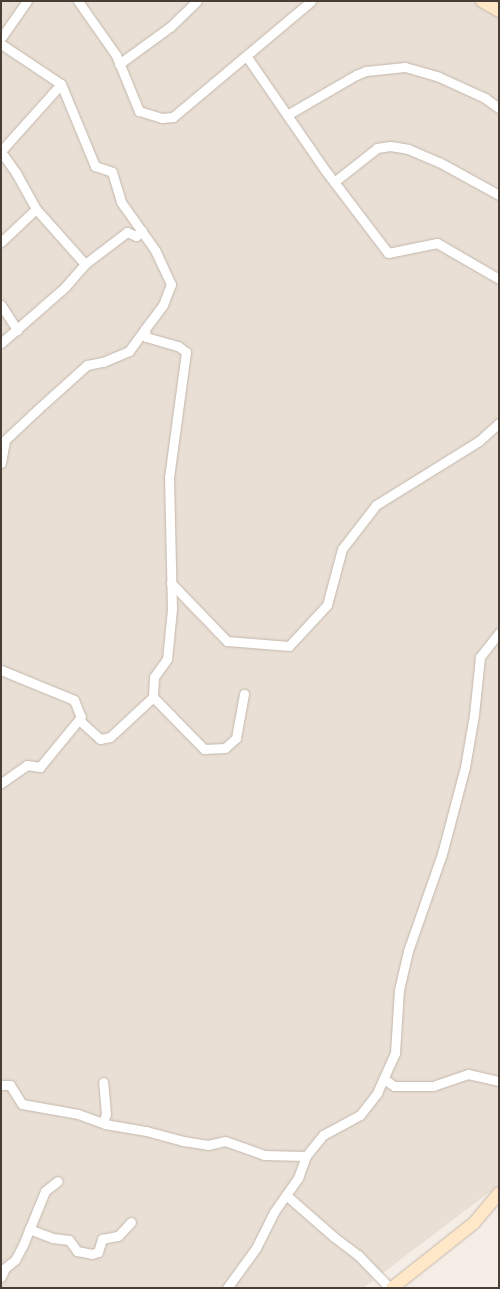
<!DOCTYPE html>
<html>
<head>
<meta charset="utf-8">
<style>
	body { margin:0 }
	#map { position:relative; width:500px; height:1289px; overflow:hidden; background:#f5eee7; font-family:Helvetica,sans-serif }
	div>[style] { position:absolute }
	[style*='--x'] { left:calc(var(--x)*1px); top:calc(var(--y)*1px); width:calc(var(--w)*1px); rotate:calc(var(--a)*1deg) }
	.residential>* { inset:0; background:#e9dfd5 }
	.roads { filter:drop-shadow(0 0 1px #c4b7ac) drop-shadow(0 0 1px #c4b7ac) }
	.street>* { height:9px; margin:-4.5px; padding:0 4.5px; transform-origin:4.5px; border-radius:4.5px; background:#fff }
	.secondary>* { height:12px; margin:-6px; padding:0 6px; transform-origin:6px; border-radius:6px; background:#ffe8c7 }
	span { translate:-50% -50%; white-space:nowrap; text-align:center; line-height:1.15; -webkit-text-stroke:4px #fff; paint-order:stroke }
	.frame { position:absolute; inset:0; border:2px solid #493e35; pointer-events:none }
</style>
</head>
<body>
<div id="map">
	<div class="residential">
		<i style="clip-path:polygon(1px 1px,499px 1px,499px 1185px,363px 1288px,1px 1288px)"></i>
	</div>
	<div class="roads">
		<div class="street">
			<i style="--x:78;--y:1;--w:66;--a:54.9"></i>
			<i style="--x:116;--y:55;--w:61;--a:67.7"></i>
			<i style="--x:139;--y:111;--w:24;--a:17"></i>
			<i style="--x:162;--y:118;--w:11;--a:-5"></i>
			<i style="--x:173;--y:117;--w:180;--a:-40"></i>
			<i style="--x:1;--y:38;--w:45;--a:-54.9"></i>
			<i style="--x:1;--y:44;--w:72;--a:33.7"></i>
			<i style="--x:61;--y:84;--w:90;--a:131.8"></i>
			<i style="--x:247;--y:57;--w:137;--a:55.4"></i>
			<i style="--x:325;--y:170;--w:104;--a:52.8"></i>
			<i style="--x:388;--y:253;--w:50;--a:-11.5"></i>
			<i style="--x:437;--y:243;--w:72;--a:30.1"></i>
			<i style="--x:119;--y:64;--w:63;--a:-36"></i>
			<i style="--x:170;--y:27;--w:37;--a:-44"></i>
			<i style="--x:61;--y:84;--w:89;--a:67.5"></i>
			<i style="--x:95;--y:166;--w:18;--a:19"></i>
			<i style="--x:112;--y:172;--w:31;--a:73"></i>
			<i style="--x:121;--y:202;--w:59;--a:54.7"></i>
			<i style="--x:155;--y:250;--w:38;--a:65"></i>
			<i style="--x:171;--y:284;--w:22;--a:111"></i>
			<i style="--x:163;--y:305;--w:30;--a:127"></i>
			<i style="--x:145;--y:329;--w:8;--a:83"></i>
			<i style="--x:146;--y:337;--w:33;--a:16"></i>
			<i style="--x:178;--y:346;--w:10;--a:37"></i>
			<i style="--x:186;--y:352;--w:126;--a:97.7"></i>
			<i style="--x:169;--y:477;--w:132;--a:88.7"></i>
			<i style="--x:172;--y:609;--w:50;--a:95.7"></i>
			<i style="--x:167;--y:659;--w:22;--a:126"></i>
			<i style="--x:154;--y:677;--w:20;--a:93"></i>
			<i style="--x:287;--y:115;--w:80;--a:-30.1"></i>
			<i style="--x:356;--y:75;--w:11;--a:-22"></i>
			<i style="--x:366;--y:71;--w:39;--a:-6"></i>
			<i style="--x:405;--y:67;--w:35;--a:16"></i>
			<i style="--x:439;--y:77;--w:51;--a:24.5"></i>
			<i style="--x:485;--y:98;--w:17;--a:36"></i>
			<i style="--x:1;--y:152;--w:26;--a:54"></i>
			<i style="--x:16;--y:173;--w:41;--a:60.9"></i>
			<i style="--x:36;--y:209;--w:74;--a:48.3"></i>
			<i style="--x:334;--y:182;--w:55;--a:-38.3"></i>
			<i style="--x:377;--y:148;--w:13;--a:-9"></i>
			<i style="--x:390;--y:146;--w:18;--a:9"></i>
			<i style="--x:408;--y:149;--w:34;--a:23"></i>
			<i style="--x:439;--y:162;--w:68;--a:28.8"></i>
			<i style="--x:1;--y:242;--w:48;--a:-43.3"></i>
			<i style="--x:1;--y:305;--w:30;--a:57"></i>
			<i style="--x:1;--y:343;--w:85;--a:-41.2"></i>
			<i style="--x:65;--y:287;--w:30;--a:-49"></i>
			<i style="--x:85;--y:264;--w:53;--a:-37.3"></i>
			<i style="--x:127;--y:232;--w:10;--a:24"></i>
			<i style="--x:136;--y:236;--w:8;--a:-40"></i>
			<i style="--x:1;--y:463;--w:23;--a:-80"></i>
			<i style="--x:5;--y:440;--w:45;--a:-43.2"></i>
			<i style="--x:38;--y:409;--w:66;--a:-41.9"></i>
			<i style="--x:87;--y:365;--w:16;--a:-11"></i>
			<i style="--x:103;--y:362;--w:28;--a:-23"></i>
			<i style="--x:129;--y:351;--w:27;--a:-54"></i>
			<i style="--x:171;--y:583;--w:81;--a:46"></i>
			<i style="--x:227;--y:641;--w:62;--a:4.6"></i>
			<i style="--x:289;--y:646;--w:56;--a:-47.2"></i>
			<i style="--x:327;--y:605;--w:58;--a:-75"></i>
			<i style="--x:342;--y:549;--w:56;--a:-52.3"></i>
			<i style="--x:376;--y:505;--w:121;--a:-31.9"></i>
			<i style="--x:479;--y:441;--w:27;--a:-42"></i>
			<i style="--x:1;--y:670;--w:79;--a:22.3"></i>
			<i style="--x:74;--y:700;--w:18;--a:68"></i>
			<i style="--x:81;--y:717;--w:65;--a:129.4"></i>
			<i style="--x:40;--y:767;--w:13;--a:-171"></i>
			<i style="--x:27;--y:765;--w:32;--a:145"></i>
			<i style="--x:79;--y:720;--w:28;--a:42"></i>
			<i style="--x:100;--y:739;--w:10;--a:-11"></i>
			<i style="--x:110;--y:737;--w:59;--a:-42.9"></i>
			<i style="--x:153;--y:697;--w:73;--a:45.6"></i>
			<i style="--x:204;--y:749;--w:21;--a:-3"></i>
			<i style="--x:225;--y:748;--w:15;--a:-42"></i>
			<i style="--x:236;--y:738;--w:45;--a:-79.7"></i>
			<i style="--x:384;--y:1079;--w:12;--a:35"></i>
			<i style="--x:394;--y:1086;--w:39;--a:0"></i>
			<i style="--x:433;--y:1086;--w:37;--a:-19"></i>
			<i style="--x:468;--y:1074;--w:32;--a:13"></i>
			<i style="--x:1;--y:1085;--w:9;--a:0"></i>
			<i style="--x:10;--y:1085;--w:22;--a:58"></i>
			<i style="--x:22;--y:1104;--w:57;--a:10.1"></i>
			<i style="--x:78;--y:1114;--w:29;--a:20"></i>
			<i style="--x:105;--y:1124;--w:42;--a:9.7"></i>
			<i style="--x:146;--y:1131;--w:38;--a:15"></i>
			<i style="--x:183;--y:1141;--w:25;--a:9"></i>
			<i style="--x:208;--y:1145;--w:17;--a:-13"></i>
			<i style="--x:225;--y:1141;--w:41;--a:19.7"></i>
			<i style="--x:264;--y:1155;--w:42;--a:1.4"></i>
			<i style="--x:103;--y:1123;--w:9;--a:-72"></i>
			<i style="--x:106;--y:1114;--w:32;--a:-95"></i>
			<i style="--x:286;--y:1195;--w:64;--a:41.2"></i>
			<i style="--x:334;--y:1237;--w:30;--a:37"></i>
			<i style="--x:358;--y:1255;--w:46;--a:45.9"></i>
			<i style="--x:29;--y:1229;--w:26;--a:21"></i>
			<i style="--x:53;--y:1238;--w:16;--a:7"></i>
			<i style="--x:69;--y:1240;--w:14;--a:54"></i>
			<i style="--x:77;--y:1251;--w:15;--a:11"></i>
			<i style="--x:92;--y:1254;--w:6;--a:-18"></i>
			<i style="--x:98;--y:1252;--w:14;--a:-73"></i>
			<i style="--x:102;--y:1239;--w:16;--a:-11"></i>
			<i style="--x:118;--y:1236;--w:19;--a:-47"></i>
			<i style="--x:1;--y:1277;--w:10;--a:-66"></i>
			<i style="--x:5;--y:1268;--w:13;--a:-39"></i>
			<i style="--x:15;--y:1260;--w:17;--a:-62"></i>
			<i style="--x:23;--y:1245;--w:58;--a:-67.8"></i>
			<i style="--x:45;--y:1191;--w:16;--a:-38"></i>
			<i style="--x:227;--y:1288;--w:49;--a:-54.1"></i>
			<i style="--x:256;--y:1248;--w:40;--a:-63.4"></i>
			<i style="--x:274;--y:1212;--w:42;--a:-54.8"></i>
			<i style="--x:298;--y:1178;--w:23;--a:-70"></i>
			<i style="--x:306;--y:1156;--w:27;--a:-51"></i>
			<i style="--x:323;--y:1135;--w:42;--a:-28.4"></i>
			<i style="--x:360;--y:1115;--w:28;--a:-52"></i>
			<i style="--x:377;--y:1093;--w:44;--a:-65.8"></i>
			<i style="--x:395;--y:1053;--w:63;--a:-86.4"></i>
			<i style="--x:399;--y:990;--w:40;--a:-77"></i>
			<i style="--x:408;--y:951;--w:103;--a:-70.7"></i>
			<i style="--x:442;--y:854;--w:90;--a:-75.2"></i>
			<i style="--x:465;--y:767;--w:53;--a:-80.2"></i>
			<i style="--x:474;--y:715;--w:58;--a:-84.1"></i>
			<i style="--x:480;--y:657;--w:31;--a:-52"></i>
		</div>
		<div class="secondary">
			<i style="--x:482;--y:1;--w:20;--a:30"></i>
			<i style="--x:392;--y:1288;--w:105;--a:-38.4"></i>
			<i style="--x:474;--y:1223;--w:39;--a:-50"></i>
		</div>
	</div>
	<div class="frame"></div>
</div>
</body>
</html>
